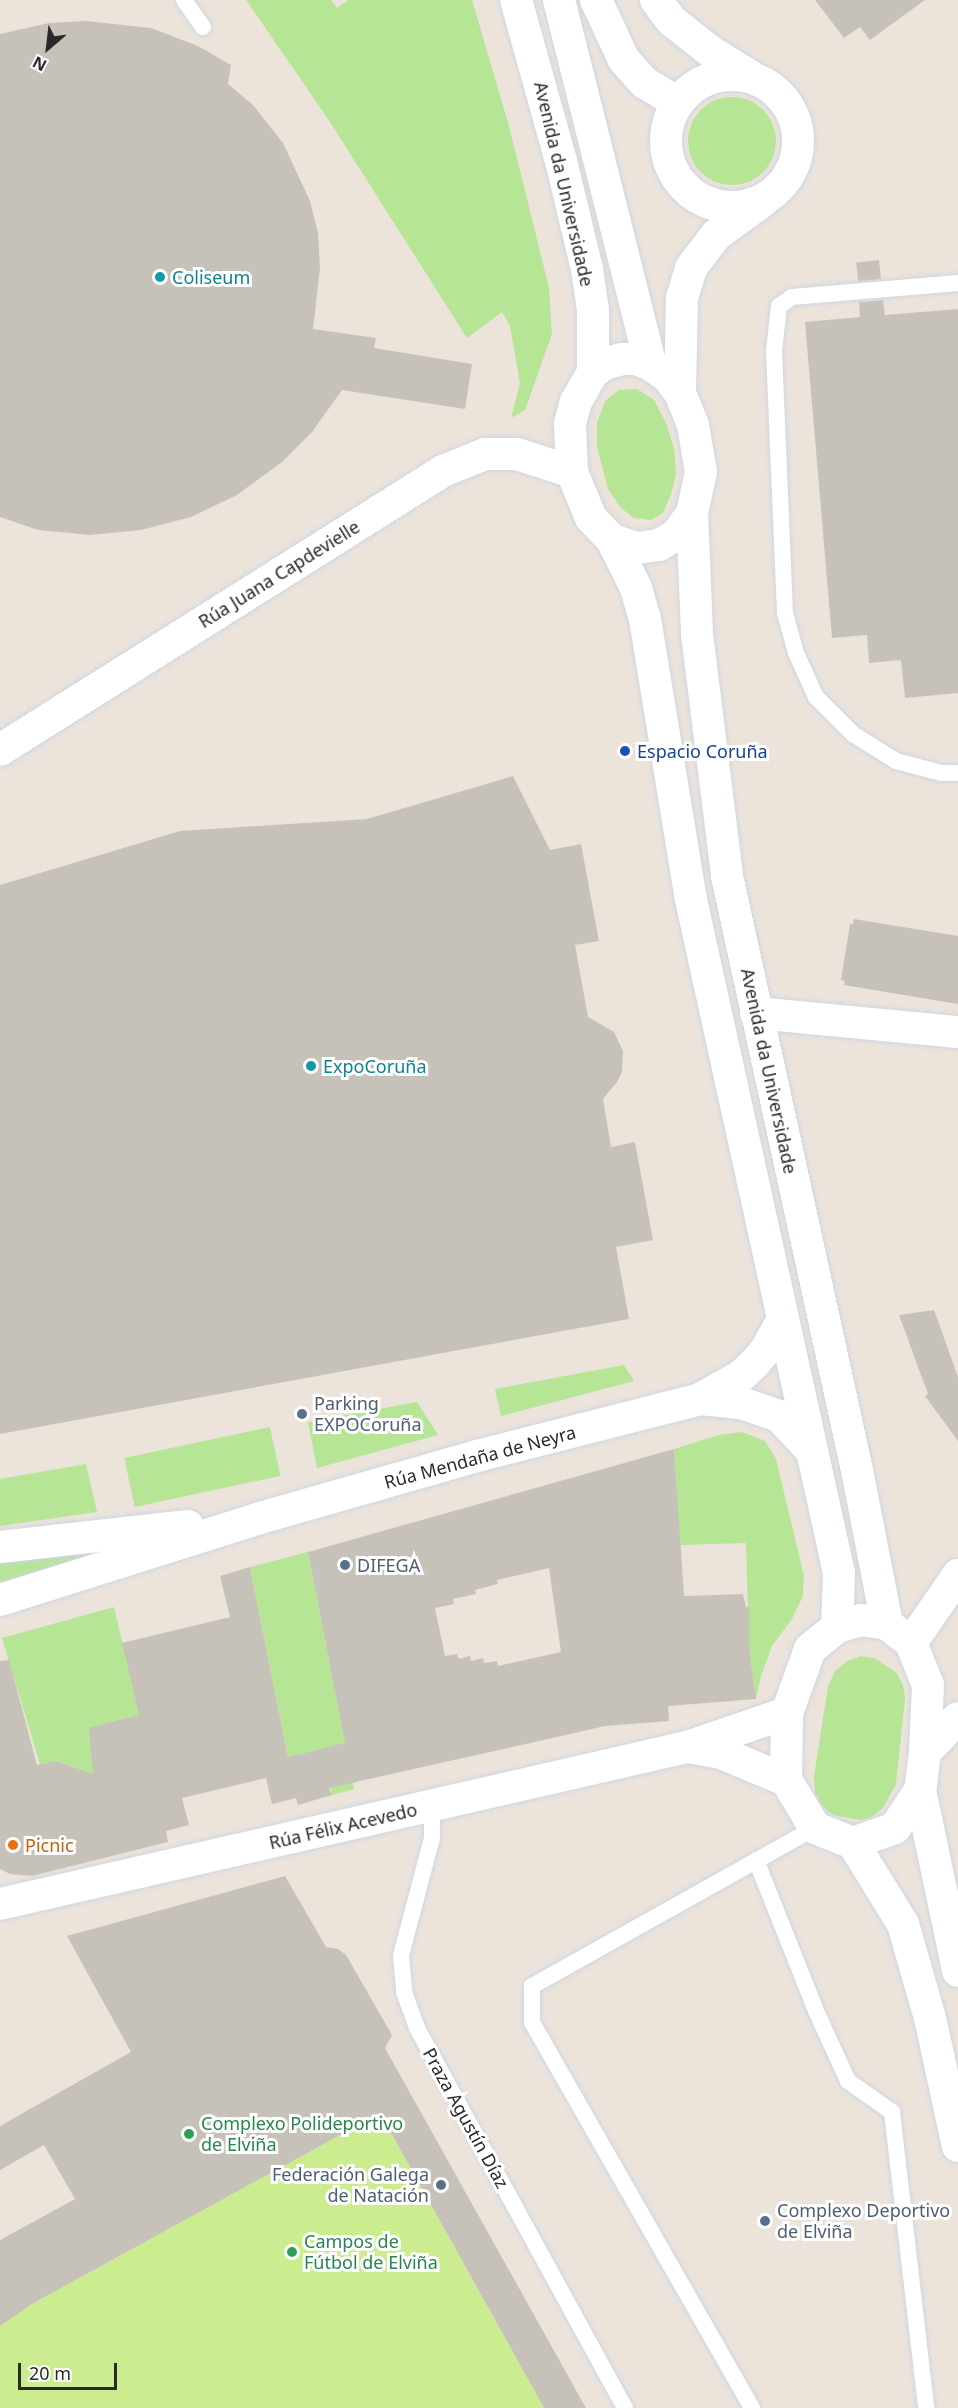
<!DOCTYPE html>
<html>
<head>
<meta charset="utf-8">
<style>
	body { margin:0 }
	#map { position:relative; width:958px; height:2408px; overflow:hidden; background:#ece4db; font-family:"Noto Sans",sans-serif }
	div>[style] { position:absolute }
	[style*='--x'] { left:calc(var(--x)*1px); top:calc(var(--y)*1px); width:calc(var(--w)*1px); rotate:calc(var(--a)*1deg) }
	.green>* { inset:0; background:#b5e595; transform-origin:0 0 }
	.round { border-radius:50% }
	.pitch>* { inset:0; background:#cbed90 }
	.building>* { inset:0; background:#c7c2b9; transform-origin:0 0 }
	.roads { filter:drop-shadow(0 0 2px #d0d5e3) drop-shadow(0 0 2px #d0d5e3) }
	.lane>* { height:16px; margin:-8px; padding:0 8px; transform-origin:8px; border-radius:8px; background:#fff }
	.street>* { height:32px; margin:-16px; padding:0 16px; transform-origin:16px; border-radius:16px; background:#fff }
	.street>.ring { margin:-16px; padding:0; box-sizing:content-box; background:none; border:32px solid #fff; border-radius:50% }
	.dots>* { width:16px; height:16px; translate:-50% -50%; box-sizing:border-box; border:3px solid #fff; border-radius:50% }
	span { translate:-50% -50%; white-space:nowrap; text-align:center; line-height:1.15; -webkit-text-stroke:6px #fff; paint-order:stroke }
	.street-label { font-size:18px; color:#292929 }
	.culture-label { font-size:18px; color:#0d838f }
	.left { translate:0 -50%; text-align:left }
	.transit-label { font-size:18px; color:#164399 }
	.service-label { font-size:18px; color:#4e5e75 }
	.right { translate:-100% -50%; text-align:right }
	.food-label { font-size:18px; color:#c56008 }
	.leisure-label { font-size:18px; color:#27864d }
	.north { position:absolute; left:18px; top:18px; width:60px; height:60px; -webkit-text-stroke:4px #fff; paint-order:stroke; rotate:208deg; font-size:16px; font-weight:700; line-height:24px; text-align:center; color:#292929 }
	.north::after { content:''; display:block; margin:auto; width:21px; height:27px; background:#292929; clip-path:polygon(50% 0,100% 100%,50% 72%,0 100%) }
	.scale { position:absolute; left:18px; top:2363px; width:99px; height:27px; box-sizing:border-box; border:3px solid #292929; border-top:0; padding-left:8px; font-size:18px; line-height:21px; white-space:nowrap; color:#292929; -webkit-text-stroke:4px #fff; paint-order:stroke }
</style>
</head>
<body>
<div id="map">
	<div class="green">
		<i style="clip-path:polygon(246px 0,331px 0,337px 8px,348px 0,472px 0,509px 126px,549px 288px,552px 334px,525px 410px,511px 418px,520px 383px,510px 326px,502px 312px,467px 338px,328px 119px)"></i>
		<i class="round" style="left:688px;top:97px;width:88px;height:88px"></i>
		<i style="clip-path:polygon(637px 389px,654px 400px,666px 423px,674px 448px,676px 474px,671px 494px,663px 513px,651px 520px,634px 518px,621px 508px,608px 489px,597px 447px,597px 423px,605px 401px,619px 390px)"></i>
		<i style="clip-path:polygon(624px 1365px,634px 1381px,501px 1416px,495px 1389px)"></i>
		<i style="clip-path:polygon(417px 1402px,438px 1435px,317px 1468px,308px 1422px)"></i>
		<i style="left:270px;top:1427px;width:50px;height:149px;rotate:78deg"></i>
		<i style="clip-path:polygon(742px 1432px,765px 1441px,776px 1459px,804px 1576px,803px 1596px,792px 1619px,772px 1646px,761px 1676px,756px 1699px,749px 1647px,746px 1543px,680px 1545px,674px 1449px,719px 1435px)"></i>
		<i style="clip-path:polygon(86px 1464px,97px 1512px,0 1526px,0 1479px)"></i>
		<i style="clip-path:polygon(162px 1539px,0 1588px,0 1563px)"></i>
		<i style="clip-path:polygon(308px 1552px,354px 1789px,332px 1795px,321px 1749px,288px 1757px,250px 1567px)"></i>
		<i style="clip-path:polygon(114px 1607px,139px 1715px,90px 1779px,77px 1768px,56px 1761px,41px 1768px,2px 1638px)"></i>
		<i style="clip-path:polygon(861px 1656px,874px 1658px,896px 1672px,903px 1685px,905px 1699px,896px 1784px,883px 1808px,870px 1818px,860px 1820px,833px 1815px,822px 1806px,815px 1793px,814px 1776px,828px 1686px,835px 1671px,847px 1661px)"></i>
	</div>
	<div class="pitch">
		<i style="clip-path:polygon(374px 2103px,544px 2408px,0 2408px,0 2322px,355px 2126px)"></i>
	</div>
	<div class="building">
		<i style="clip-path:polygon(815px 0,925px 0,870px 40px,860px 27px,844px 38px)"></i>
		<i style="clip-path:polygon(86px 21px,151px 28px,198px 46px,231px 65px,228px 84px,253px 105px,283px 143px,310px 201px,318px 233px,320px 268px,313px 329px,376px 338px,374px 348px,472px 364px,465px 409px,342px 390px,312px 432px,282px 462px,237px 495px,191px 517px,141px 530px,90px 535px,38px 530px,0 517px,0 34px,49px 23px)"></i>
		<i style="left:879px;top:260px;width:19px;height:23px;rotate:84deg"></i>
		<i style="clip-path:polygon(883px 300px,885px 315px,958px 309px,958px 693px,905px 698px,901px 660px,869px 663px,867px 635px,832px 638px,805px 322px,860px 317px,859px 302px)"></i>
		<i style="clip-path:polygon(513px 776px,550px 850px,581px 844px,599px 941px,575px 945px,588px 1017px,614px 1032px,623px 1051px,622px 1072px,617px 1082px,603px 1099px,611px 1147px,635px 1142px,653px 1240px,616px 1247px,629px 1319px,0 1434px,0 885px,180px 831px,367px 819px)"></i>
		<i style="clip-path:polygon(854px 919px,958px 936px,958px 1004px,844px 985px,845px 981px,841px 980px,850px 924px,853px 924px)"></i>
		<i style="clip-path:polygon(934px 1310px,958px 1377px,958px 1441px,925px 1396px,928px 1394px,899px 1315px)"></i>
		<i style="clip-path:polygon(evenodd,674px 1449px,684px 1596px,743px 1594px,746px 1607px,749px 1607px,749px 1647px,756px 1699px,668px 1706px,669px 1721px,605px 1726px,570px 1734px,329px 1788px,332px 1795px,298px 1805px,296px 1798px,272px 1804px,266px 1778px,182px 1798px,189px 1825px,166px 1831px,168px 1842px,32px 1876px,10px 1874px,0 1869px,0 1661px,9px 1660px,37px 1765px,56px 1761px,93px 1774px,89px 1728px,139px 1715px,122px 1643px,230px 1617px,220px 1576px,250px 1567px,288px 1757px,345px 1743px,308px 1552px,674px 1449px,549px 1568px,561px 1652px,498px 1666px,497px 1661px,484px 1663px,483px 1658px,471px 1661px,470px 1656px,459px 1659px,457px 1654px,445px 1656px,435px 1608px,454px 1604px,453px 1599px,476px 1594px,475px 1590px,498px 1584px,497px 1580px,549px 1568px)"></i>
		<i style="clip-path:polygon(285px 1876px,326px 1947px,338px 1949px,346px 1955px,392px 2035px,385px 2048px,586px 2408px,544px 2408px,380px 2113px,32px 2304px,0 2326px,0 2240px,75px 2199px,44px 2145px,0 2170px,0 2126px,131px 2052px,67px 1936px)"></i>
	</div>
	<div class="roads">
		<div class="lane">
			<i style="--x:184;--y:0;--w:33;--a:55"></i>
			<i style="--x:958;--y:283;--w:167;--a:175.2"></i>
			<i style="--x:792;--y:297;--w:16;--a:145"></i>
			<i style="--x:779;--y:306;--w:45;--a:96.3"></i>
			<i style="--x:774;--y:351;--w:262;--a:87.6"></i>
			<i style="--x:785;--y:613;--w:41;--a:74.6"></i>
			<i style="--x:796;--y:653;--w:48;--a:65.6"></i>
			<i style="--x:816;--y:697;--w:52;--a:45"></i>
			<i style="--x:853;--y:734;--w:51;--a:32.1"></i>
			<i style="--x:896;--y:761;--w:47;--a:14.9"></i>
			<i style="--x:941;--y:773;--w:17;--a:0"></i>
			<i style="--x:432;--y:1806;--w:32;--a:90"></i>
			<i style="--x:432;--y:1838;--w:121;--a:104.8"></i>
			<i style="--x:401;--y:1955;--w:37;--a:85"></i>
			<i style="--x:404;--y:1992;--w:38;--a:70"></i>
			<i style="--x:417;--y:2028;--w:433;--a:61.3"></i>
			<i style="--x:756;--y:1860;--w:162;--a:68.3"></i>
			<i style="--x:816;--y:2011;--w:77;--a:65.4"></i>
			<i style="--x:848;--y:2081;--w:54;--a:35.2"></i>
			<i style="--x:892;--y:2112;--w:298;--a:83.4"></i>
			<i style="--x:752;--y:2408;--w:443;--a:-119.7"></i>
			<i style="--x:532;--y:2023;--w:37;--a:-90"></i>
			<i style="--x:532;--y:1986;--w:324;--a:-29.2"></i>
		</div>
		<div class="street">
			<i style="--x:516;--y:0;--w:167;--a:74.4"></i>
			<i style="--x:561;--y:161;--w:111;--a:76.5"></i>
			<i style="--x:587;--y:269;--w:41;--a:81.7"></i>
			<i style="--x:593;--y:310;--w:62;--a:90"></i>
			<i style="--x:559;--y:0;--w:376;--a:75.9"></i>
			<i style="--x:596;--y:0;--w:66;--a:65"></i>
			<i style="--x:624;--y:60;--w:31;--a:48"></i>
			<i style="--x:645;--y:83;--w:37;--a:31"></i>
			<i style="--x:656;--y:0;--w:26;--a:53"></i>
			<i style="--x:672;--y:21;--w:48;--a:38.3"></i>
			<i style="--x:710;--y:51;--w:47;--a:32"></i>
			<i class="ring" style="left:666px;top:75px;width:100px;height:100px"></i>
			<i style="--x:680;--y:393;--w:20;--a:-127"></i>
			<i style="--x:668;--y:377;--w:21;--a:-145"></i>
			<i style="--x:651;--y:365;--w:16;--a:-158"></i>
			<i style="--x:636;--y:359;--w:14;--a:180"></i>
			<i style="--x:622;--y:359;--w:18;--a:164"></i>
			<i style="--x:605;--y:364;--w:14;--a:146"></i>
			<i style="--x:593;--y:372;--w:34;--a:120"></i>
			<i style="--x:576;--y:401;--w:24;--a:105"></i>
			<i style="--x:570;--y:424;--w:48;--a:87.6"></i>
			<i style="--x:572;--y:472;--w:50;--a:67.6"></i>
			<i style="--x:591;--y:518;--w:30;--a:46"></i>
			<i style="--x:612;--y:540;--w:26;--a:18"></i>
			<i style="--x:637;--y:548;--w:22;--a:-8"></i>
			<i style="--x:659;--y:545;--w:21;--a:-31"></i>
			<i style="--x:677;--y:534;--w:26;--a:-54"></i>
			<i style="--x:692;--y:513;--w:42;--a:-77.6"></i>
			<i style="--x:701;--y:472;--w:48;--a:-99.7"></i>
			<i style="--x:693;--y:425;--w:35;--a:-112"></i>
			<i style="--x:680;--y:393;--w:95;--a:-88.8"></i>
			<i style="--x:682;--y:298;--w:31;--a:-73"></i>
			<i style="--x:691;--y:268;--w:41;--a:-52.9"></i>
			<i style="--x:716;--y:235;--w:59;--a:-36.1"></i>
			<i style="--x:692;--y:513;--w:121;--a:87.6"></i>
			<i style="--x:697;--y:634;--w:244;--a:82.9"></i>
			<i style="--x:727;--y:876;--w:608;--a:77.66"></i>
			<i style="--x:857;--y:1470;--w:157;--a:79"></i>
			<i style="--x:612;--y:540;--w:54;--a:63.4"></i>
			<i style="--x:636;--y:588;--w:32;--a:74"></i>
			<i style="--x:645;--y:619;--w:280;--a:80.7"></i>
			<i style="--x:690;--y:895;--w:694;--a:77.61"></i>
			<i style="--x:839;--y:1573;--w:54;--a:92.1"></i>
			<i style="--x:0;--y:750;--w:524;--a:-32.2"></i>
			<i style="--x:443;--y:471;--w:45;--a:-22"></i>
			<i style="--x:485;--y:454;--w:32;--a:0"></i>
			<i style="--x:517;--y:454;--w:58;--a:18.1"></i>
			<i style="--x:756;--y:1013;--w:203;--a:5.4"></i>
			<i style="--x:700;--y:1399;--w:41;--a:5.6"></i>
			<i style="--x:741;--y:1403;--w:40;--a:18.9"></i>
			<i style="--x:779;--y:1416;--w:45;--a:46.8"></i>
			<i style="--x:0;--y:1547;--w:189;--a:-6.4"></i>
			<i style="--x:0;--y:1600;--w:273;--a:-17.5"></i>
			<i style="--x:260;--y:1518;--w:226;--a:-15.9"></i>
			<i style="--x:477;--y:1456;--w:230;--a:-14.3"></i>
			<i style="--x:700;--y:1399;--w:47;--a:-29.3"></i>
			<i style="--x:741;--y:1376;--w:19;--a:-43"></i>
			<i style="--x:755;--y:1363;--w:19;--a:-51"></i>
			<i style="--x:767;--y:1348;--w:31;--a:-61"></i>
			<i style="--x:861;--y:1620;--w:26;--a:9"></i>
			<i style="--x:887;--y:1624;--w:31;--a:38"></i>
			<i style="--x:911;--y:1643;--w:45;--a:68"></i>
			<i style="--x:928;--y:1685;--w:67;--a:92.6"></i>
			<i style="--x:925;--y:1752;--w:38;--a:97"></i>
			<i style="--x:920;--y:1790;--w:45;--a:123.3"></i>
			<i style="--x:895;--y:1828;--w:45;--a:160.3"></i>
			<i style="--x:853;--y:1843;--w:41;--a:-158.5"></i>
			<i style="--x:815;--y:1828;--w:56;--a:-121.1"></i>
			<i style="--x:786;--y:1780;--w:67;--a:-89.1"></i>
			<i style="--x:787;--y:1713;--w:68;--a:-70.2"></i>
			<i style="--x:810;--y:1649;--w:35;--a:-39"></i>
			<i style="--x:837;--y:1627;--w:25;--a:-16"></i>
			<i style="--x:911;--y:1643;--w:83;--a:-55.3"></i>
			<i style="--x:688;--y:1747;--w:34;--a:10"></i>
			<i style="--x:721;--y:1753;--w:70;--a:22.6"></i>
			<i style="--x:925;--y:1752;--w:47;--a:-45.9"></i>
			<i style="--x:920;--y:1790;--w:185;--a:78.1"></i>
			<i style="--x:853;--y:1843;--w:95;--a:58.3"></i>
			<i style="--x:903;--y:1924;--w:98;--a:74"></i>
			<i style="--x:930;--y:2018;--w:131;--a:77.7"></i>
			<i style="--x:0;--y:1904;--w:705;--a:-12.87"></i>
			<i style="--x:687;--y:1747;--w:106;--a:-18.8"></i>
		</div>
	</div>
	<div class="dots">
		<i style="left:160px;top:277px;background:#0f9aa8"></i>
		<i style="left:625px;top:751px;background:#1a4fb4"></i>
		<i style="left:311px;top:1066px;background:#0f9aa8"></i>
		<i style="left:302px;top:1414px;background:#5c6f8a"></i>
		<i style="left:345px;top:1565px;background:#5c6f8a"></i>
		<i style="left:13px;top:1845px;background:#e8710a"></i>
		<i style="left:189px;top:2134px;background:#2e9e5b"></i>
		<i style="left:441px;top:2185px;background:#5c6f8a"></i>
		<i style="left:765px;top:2221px;background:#5c6f8a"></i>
		<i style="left:292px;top:2252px;background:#2e9e5b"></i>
	</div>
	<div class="street-label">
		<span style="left:564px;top:184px;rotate:77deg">Avenida da Universidade</span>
		<span style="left:279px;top:574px;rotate:-32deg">Rúa Juana Capdevielle</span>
		<span style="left:769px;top:1071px;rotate:78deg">Avenida da Universidade</span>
		<span style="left:480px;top:1457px;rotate:-15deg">Rúa Mendaña de Neyra</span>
		<span style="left:343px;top:1826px;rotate:-13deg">Rúa Félix Acevedo</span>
		<span style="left:466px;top:2118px;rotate:61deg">Praza Agustín Díaz</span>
	</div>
	<div class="culture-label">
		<span class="left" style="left:172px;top:277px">Coliseum</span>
		<span class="left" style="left:323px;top:1066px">ExpoCoruña</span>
	</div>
	<div class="transit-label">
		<span class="left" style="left:637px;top:751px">Espacio Coruña</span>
	</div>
	<div class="service-label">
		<span class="left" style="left:314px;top:1414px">Parking<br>EXPOCoruña</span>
		<span class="left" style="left:357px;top:1565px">DIFEGA</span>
		<span class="right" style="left:429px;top:2185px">Federación Galega<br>de Natación</span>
		<span class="left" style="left:777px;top:2221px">Complexo Deportivo<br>de Elviña</span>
	</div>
	<div class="food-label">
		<span class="left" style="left:25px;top:1845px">Picnic</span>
	</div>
	<div class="leisure-label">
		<span class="left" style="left:201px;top:2134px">Complexo Polideportivo<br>de Elviña</span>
		<span class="left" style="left:304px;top:2252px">Campos de<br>Fútbol de Elviña</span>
	</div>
	<div class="north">N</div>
	<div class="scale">20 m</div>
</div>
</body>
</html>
